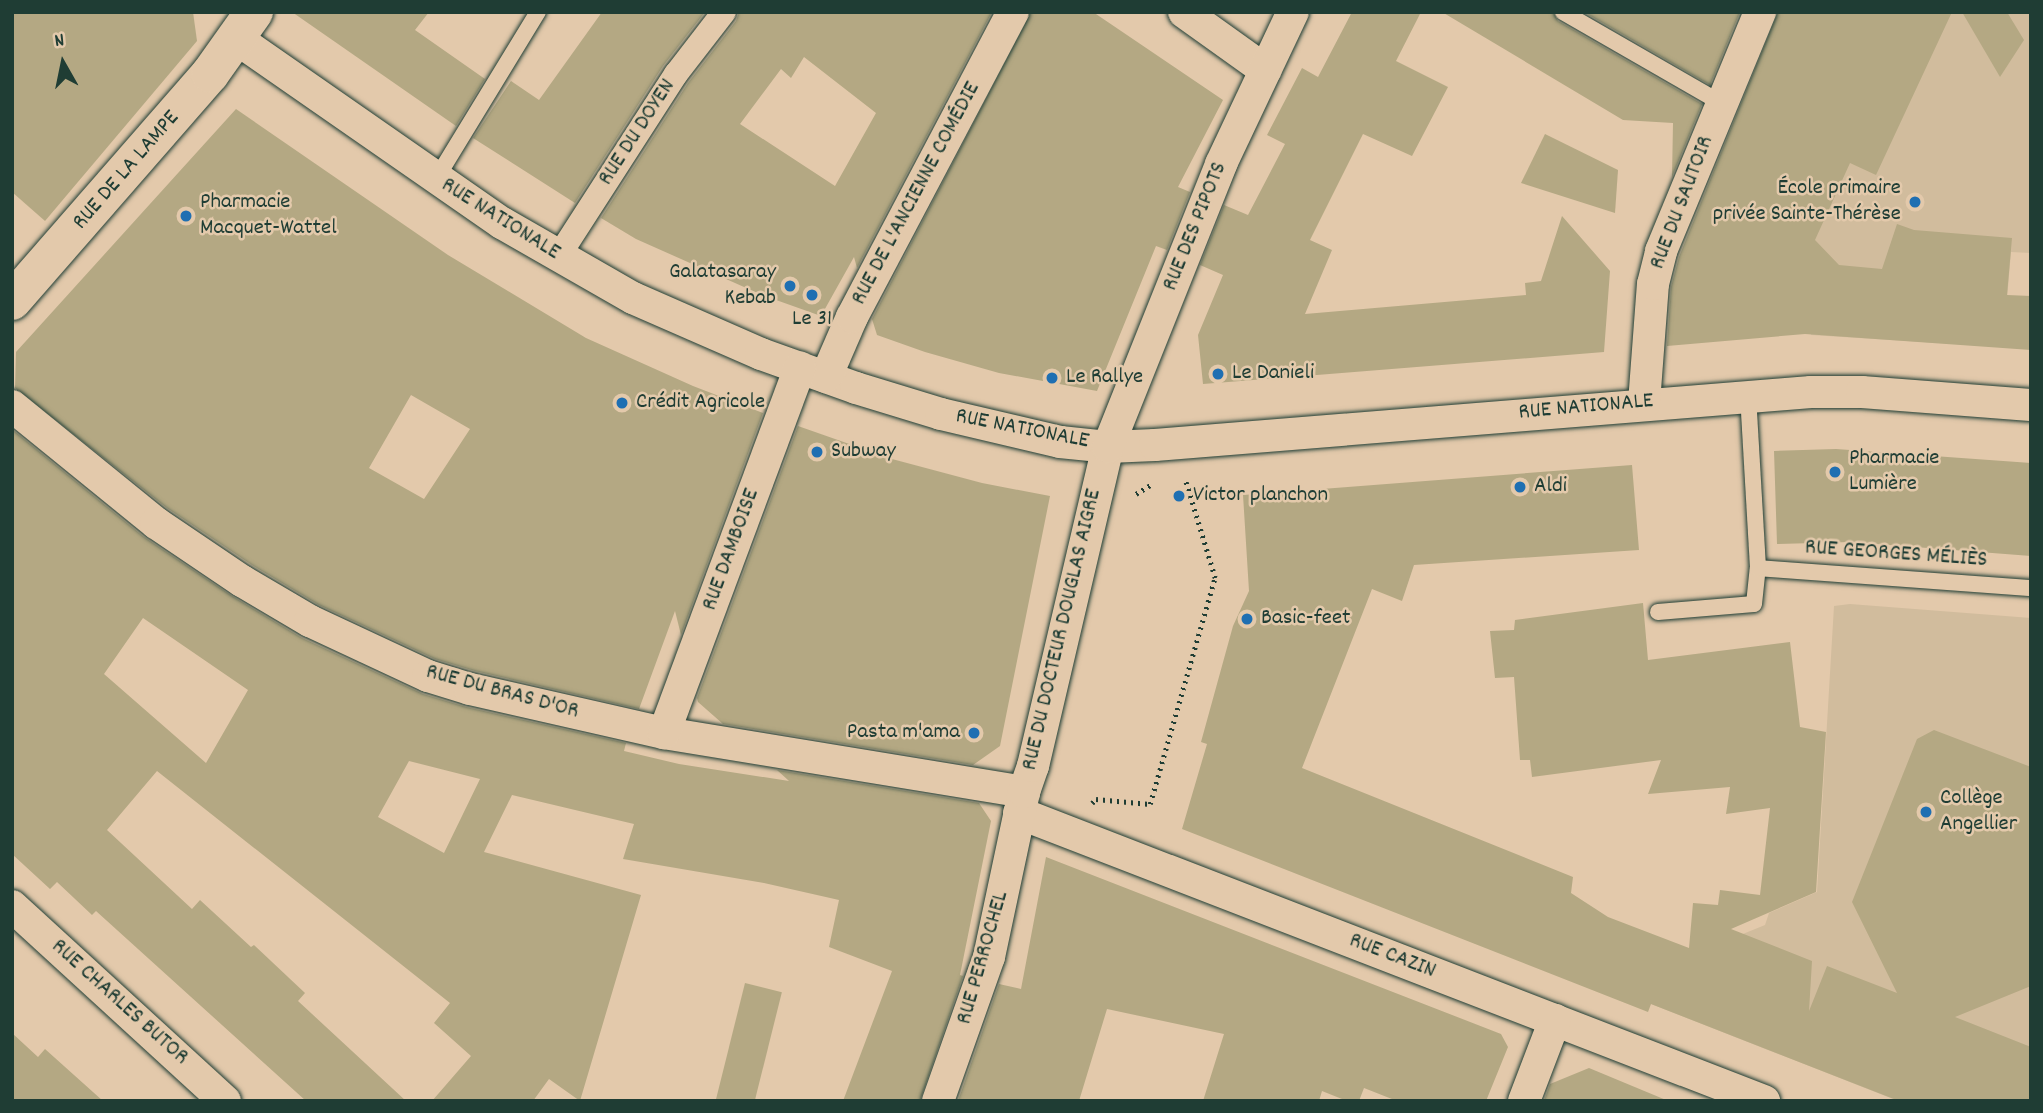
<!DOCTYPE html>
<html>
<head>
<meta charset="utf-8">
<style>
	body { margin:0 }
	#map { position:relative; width:2043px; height:1113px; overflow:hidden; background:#e3c9ab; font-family:Dekko,sans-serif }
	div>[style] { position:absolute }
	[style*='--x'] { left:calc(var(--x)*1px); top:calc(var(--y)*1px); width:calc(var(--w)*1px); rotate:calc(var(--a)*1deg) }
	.built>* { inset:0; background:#d1bc9d }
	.building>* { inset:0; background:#b4a883; transform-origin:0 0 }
	.path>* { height:4.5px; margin-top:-2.25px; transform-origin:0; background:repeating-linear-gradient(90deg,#1f3d34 0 2px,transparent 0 7px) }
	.roads { filter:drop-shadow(0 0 2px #1f3d34) drop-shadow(0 0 2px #1f3d34) }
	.service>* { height:16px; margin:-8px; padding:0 8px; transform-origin:8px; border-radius:8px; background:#e3c9ab }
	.pedestrian>* { height:24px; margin:-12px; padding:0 12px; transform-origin:12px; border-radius:12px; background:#e3c9ab }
	.minor>* { height:32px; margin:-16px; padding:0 16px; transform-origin:16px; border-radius:16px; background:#e3c9ab }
	.secondary>* { height:38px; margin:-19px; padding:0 19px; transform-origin:19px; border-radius:19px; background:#e3c9ab }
	.dots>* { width:19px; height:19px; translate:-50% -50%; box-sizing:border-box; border:4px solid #e3c9ab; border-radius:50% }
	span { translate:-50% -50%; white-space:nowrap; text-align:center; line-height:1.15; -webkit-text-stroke:5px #e3c9ab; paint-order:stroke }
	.street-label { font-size:23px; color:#1f3d34 }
	.poi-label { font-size:23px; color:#1f3d34 }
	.right { translate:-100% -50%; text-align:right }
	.left { translate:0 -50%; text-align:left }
	.frame { position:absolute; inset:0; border:14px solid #1f3d34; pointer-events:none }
	.north { position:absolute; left:28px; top:28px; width:70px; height:70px; -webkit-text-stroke:5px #e3c9ab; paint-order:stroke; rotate:351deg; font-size:19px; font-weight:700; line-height:28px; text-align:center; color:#1f3d34 }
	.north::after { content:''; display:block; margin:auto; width:24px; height:32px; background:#1f3d34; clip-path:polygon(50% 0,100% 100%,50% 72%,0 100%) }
</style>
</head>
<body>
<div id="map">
	<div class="built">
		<i style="clip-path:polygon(1884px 12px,2031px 12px,2031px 253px,2011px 252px,2003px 347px,1811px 335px,1802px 285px,1759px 289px)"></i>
		<i style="clip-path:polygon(1850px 604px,2031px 618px,2031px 1101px,1898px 1101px,1651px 1004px,1664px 966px,1765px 925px,1769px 913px,1817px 892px,1834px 606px)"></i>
	</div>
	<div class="building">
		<i style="clip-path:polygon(12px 12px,193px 12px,197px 41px,45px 221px,12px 192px)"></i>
		<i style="clip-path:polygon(292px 12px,429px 12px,415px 30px,485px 79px,456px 126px)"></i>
		<i style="clip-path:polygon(602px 12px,705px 12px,663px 66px,575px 203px,473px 138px,511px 81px,539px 100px)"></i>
		<i style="clip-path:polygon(evenodd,739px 12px,992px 12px,857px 268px,854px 257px,821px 316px,762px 295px,636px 239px,601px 218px,688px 83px,736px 21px,739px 12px,804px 57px,876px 113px,835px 186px,740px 124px,781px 69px,791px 78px,804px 57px)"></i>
		<i style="clip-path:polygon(1031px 12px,1093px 12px,1223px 100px,1178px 187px,1190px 192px,1167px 250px,1156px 246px,1097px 391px,999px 373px,925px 352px,877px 335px,872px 319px)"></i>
		<i style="clip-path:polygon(1352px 12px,1421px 12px,1396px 61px,1448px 87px,1412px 156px,1363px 134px,1310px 240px,1332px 250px,1305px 314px,1526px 295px,1525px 283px,1541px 281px,1562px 216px,1610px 271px,1604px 352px,1203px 384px,1198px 335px,1223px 275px,1200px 265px,1224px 205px,1248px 215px,1285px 144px,1267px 135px,1302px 68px,1318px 77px)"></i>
		<i style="clip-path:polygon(1442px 12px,1553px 12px,1558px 21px,1702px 104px,1672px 177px,1673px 123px,1623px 120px)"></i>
		<i style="clip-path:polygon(1584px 12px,1740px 12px,1710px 85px)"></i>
		<i style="clip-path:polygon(1778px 12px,1952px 12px,1876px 175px,1850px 163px,1815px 240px,1839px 265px,1882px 269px,1897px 224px,1914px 230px,2012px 238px,2007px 295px,2031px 296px,2031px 350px,1805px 334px,1667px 346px,1671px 287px,1679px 257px)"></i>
		<i style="clip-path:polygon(1962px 12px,2007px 12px,2024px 40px,2000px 77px)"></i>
		<i style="clip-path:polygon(evenodd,236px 109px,448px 255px,586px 338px,693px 386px,763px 413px,681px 635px,675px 611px,639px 709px,475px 671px,435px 659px,319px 605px,252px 565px,167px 508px,15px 388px,16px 352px,236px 109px,411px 395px,470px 429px,424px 499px,369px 468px,411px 395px)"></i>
		<i style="clip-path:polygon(1545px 134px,1618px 170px,1615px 213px,1521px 183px)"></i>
		<i style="clip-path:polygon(798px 426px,892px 459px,982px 483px,1050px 496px,1000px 746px,973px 765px,723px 724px,698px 702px,697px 698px)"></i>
		<i style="clip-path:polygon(evenodd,14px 431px,144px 537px,232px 596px,302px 638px,423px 694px,466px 707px,626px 743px,624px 751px,679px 764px,789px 781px,777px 770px,979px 803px,991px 821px,960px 975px,963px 976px,920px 1101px,843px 1101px,892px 971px,829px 947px,839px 900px,764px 883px,623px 859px,634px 824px,512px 795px,484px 852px,641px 895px,580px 1101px,549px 1079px,533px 1101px,432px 1101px,471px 1056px,434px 1023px,450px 1003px,157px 771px,107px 830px,192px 909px,200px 900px,251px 947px,254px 945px,305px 993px,298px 1001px,406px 1101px,306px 1101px,96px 911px,92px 915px,57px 882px,50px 889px,12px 854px,14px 431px,143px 618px,248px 690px,206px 763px,104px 674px,143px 618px,14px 431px,409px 761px,480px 779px,444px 853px,378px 817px,409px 761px)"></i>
		<i style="clip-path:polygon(1836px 449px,2031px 463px,2031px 556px,1850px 542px,1777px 544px,1774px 451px)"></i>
		<i style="clip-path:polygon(1632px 465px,1639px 550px,1414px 565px,1402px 601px,1372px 589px,1302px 768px,1573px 877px,1571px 893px,1608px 917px,1689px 948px,1693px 903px,1718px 905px,1720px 890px,1760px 895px,1770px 808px,1726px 814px,1730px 787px,1648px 794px,1661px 760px,1532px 777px,1530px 760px,1520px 760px,1514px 677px,1495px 678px,1490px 631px,1514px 630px,1515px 620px,1643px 603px,1648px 660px,1790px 642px,1800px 727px,1826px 732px,1816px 892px,1731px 929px,1812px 961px,1809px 1011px,1827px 966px,1897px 993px,1852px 902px,1917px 739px,1934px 730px,2031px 767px,2031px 986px,1955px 1017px,2031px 1047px,2031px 1101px,1899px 1101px,1651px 1004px,1648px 1012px,1182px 829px,1207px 744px,1201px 742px,1233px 626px,1249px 591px,1243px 495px)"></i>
		<i style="clip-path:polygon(1046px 857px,1501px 1034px,1508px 1047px,1486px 1101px,1397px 1101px,1364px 1088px,1359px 1101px,1347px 1101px,1322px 1091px,1319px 1101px,1203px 1101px,1224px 1034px,1107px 1009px,1079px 1101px,958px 1101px,999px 984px,1021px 989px)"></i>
		<i style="left:745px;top:983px;width:38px;height:123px;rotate:14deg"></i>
		<i style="clip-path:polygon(12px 1033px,38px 1057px,45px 1049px,103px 1101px,12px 1101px)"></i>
		<i style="clip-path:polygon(1589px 1068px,1666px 1100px,1666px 1101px,1544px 1101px,1550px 1084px)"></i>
	</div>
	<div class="path">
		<i style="--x:1136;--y:494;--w:19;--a:-32"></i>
		<i style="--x:1092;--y:803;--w:6;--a:-45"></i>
		<i style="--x:1096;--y:799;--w:54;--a:5.3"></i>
		<i style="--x:1150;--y:804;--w:235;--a:-74"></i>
		<i style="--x:1215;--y:578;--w:103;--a:-106.9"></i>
	</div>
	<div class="roads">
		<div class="service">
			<i style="--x:1563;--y:12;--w:182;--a:29.9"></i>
			<i style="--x:436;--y:179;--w:196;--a:-58.6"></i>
			<i style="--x:1758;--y:568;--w:274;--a:4.2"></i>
			<i style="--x:1658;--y:612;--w:96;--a:-4.8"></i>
			<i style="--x:1754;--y:604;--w:36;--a:-84"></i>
			<i style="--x:1758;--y:568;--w:171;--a:-93.3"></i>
		</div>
		<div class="pedestrian">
			<i style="--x:558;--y:257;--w:218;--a:-57.2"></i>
			<i style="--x:676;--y:74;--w:78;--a:-52.3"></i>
		</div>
		<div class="minor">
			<i style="--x:1184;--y:12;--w:100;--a:35.6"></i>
			<i style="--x:237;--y:39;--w:323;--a:34.8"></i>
			<i style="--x:502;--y:223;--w:151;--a:29.8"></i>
			<i style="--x:633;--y:298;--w:140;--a:23.6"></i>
			<i style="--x:761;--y:354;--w:101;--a:19.7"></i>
			<i style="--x:856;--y:388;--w:89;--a:17"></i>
			<i style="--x:941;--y:414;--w:122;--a:13.2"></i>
			<i style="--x:1060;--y:442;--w:48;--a:5.9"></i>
			<i style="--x:1108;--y:447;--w:47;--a:-2.4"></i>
			<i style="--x:1155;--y:445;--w:658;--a:-4.62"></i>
			<i style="--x:1811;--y:392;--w:51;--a:0"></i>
			<i style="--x:1862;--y:392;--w:169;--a:4.4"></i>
			<i style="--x:826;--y:377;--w:65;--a:-66.6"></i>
			<i style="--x:852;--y:317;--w:345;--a:-62.2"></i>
			<i style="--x:1644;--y:403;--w:119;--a:-85.7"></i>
			<i style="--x:1653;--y:284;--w:34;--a:-76"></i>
			<i style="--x:1661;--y:251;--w:259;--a:-67.5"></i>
			<i style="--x:12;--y:406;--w:186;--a:39.1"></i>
			<i style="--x:156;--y:523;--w:104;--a:34"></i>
			<i style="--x:242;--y:581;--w:79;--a:30.5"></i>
			<i style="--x:310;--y:621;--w:130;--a:25"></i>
			<i style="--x:428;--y:676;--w:44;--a:17.2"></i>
			<i style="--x:470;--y:689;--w:199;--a:12.8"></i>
			<i style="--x:664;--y:733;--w:365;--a:9.3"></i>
			<i style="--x:664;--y:733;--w:390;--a:-69.6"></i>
			<i style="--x:1019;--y:813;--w:799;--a:21.14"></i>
			<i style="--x:12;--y:906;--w:289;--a:42.5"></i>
			<i style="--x:938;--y:1101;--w:153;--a:-70.5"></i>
			<i style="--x:989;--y:957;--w:169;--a:-78"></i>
			<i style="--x:1024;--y:792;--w:28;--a:-71"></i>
			<i style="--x:1033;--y:766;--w:328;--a:-76.8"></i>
			<i style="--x:1108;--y:447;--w:305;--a:-68.2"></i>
			<i style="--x:1221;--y:164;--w:168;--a:-64.7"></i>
			<i style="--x:1524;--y:1101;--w:87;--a:-69.1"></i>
		</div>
		<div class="secondary">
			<i style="--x:12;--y:301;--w:301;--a:-48.9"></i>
			<i style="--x:210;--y:74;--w:76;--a:-54.6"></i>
		</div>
	</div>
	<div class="dots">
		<i style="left:1915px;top:202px;background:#1f6fb2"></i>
		<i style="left:186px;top:216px;background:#1f6fb2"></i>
		<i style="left:790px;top:286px;background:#1f6fb2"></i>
		<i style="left:812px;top:295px;background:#1f6fb2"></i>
		<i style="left:1218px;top:374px;background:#1f6fb2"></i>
		<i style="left:1052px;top:378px;background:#1f6fb2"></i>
		<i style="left:622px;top:403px;background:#1f6fb2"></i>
		<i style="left:817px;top:452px;background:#1f6fb2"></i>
		<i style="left:1835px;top:472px;background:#1f6fb2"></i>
		<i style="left:1520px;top:487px;background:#1f6fb2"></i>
		<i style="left:1179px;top:496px;background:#1f6fb2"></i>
		<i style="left:1247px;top:619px;background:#1f6fb2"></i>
		<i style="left:974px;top:733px;background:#1f6fb2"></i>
		<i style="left:1926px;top:812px;background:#1f6fb2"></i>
	</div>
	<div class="street-label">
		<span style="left:638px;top:133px;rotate:-57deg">RUE DU DOYEN</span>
		<span style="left:127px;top:171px;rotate:-49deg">RUE DE LA LAMPE</span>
		<span style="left:917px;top:194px;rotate:-62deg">RUE DE L'ANCIENNE COMÉDIE</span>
		<span style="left:1683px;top:203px;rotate:-69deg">RUE DU SAUTOIR</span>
		<span style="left:500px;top:220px;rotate:32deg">RUE NATIONALE</span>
		<span style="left:1196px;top:227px;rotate:-68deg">RUE DES PIPOTS</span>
		<span style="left:1586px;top:408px;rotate:-5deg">RUE NATIONALE</span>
		<span style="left:1022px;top:430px;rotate:11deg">RUE NATIONALE</span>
		<span style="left:732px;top:550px;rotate:-70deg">RUE DAMBOISE</span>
		<span style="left:1896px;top:555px;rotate:4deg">RUE GEORGES MÉLIÈS</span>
		<span style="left:1063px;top:630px;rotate:-77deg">RUE DU DOCTEUR DOUGLAS AIGRE</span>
		<span style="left:502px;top:693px;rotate:15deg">RUE DU BRAS D'OR</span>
		<span style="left:1392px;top:957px;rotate:21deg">RUE CAZIN</span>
		<span style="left:984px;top:958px;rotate:-74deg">RUE PERROCHEL</span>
		<span style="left:119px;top:1003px;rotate:42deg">RUE CHARLES BUTOR</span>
	</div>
	<div class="poi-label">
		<span class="right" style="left:1901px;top:202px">École primaire<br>privée Sainte-Thérèse</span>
		<span class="left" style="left:200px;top:216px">Pharmacie<br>Macquet-Wattel</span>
		<span class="right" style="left:776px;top:286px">Galatasaray<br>Kebab</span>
		<span style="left:812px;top:320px">Le 31</span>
		<span class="left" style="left:1232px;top:374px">Le Danieli</span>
		<span class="left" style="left:1066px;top:378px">Le Rallye</span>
		<span class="left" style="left:636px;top:403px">Crédit Agricole</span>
		<span class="left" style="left:831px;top:452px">Subway</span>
		<span class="left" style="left:1849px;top:472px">Pharmacie<br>Lumière</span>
		<span class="left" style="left:1534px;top:487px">Aldi</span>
		<span class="left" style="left:1193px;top:496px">Victor planchon</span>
		<span class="left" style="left:1261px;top:619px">Basic-feet</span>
		<span class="right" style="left:960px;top:733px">Pasta m'ama</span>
		<span class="left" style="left:1940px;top:812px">Collège<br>Angellier</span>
	</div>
	<div class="frame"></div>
	<div class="north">N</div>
</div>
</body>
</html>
